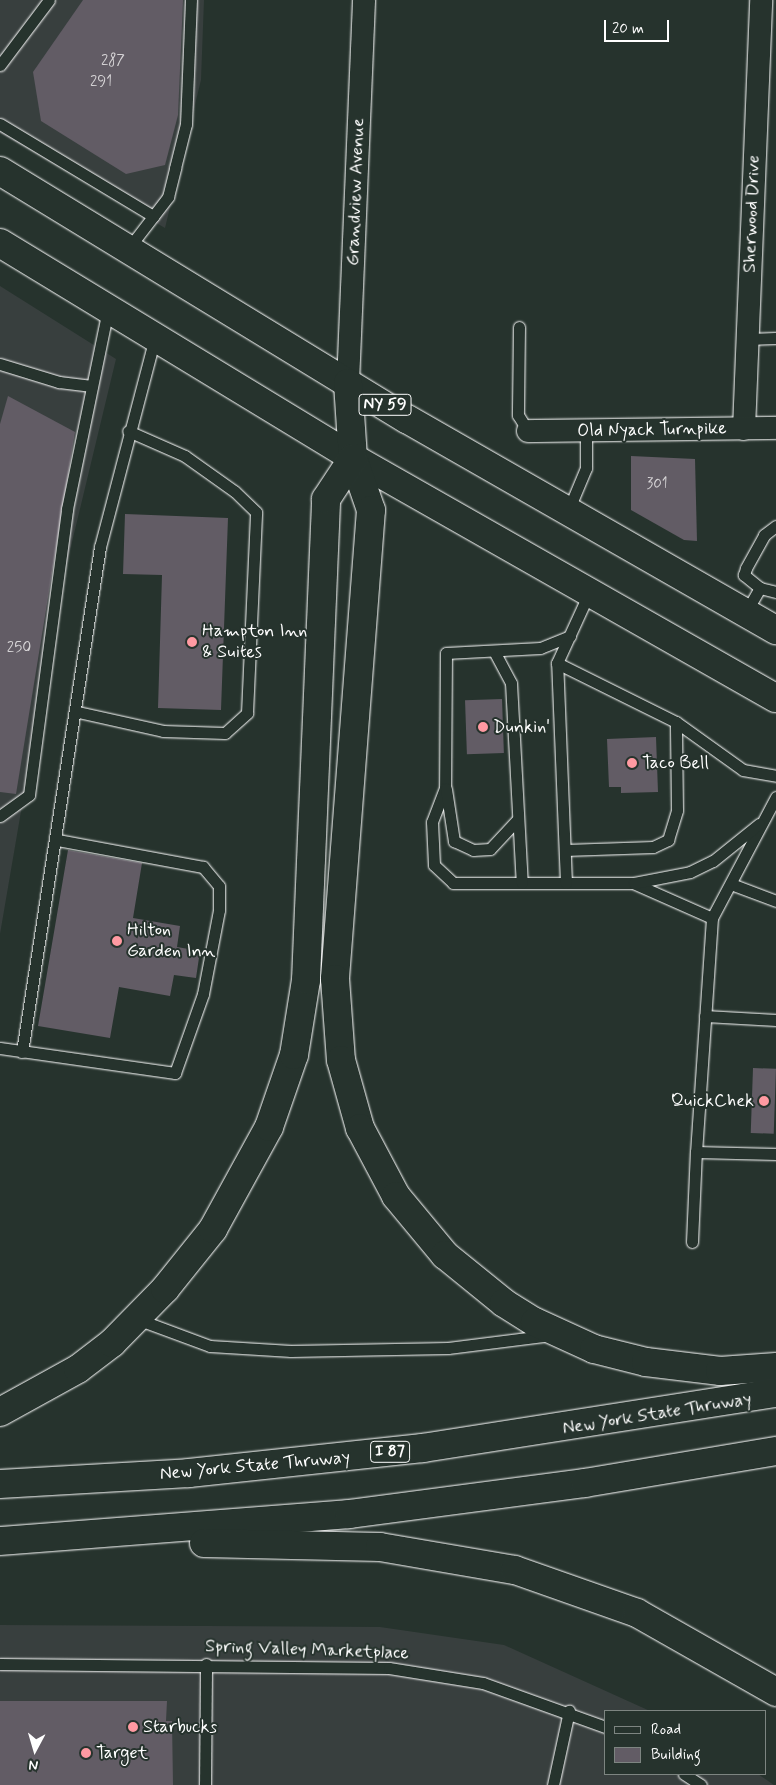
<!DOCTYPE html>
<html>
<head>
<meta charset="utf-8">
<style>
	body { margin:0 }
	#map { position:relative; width:776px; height:1785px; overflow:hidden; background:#26332d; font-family:Mynerve,sans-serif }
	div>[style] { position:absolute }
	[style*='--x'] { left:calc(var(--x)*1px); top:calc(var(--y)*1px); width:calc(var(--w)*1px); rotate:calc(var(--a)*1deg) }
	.built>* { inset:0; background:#383f3e }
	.building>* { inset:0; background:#625c65; transform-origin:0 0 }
	.roads { filter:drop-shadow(0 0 1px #fff) drop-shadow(0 0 1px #fff) }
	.lane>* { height:11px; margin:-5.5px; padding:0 5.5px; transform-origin:5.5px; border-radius:5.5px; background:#26332d }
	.street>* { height:22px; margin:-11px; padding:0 11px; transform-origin:11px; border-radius:11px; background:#26332d }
	.primary>* { height:28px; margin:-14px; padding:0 14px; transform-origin:14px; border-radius:14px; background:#26332d }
	.highway>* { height:28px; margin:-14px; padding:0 14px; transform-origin:14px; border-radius:14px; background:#26332d }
	.dots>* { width:14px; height:14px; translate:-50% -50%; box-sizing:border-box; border:2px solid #26332d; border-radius:50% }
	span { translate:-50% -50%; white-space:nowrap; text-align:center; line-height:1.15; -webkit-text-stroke:4px #26332d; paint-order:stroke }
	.number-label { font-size:15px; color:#d8d6d8 }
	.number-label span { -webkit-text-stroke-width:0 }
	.shield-label span { padding:1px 4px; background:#26332d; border:1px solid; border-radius:4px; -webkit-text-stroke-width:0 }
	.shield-label { font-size:16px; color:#fff; font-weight:700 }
	.street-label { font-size:18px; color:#fff }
	.poi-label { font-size:18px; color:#fff }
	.left { translate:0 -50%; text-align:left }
	.right { translate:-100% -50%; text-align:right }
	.legend { position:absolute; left:604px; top:1710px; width:162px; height:65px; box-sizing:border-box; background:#26332d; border:1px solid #7d8581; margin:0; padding:6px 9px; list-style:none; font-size:15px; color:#fff }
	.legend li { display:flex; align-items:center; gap:10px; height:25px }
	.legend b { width:25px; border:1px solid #7d8581 }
	.north { position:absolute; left:10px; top:1725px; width:50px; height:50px; -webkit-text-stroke:4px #26332d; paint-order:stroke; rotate:186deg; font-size:14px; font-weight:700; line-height:20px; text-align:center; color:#fff }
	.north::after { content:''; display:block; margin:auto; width:18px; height:22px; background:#fff; clip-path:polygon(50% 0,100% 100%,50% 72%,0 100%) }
	.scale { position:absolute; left:604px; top:20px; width:65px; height:22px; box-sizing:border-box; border:2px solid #fff; border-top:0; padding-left:6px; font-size:15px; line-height:18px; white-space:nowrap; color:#fff; -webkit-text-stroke:4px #26332d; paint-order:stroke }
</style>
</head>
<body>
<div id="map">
	<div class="built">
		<i style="clip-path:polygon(0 0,204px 0,201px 80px,165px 228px,0 133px)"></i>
		<i style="clip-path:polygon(0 286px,116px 359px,55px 613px,0 934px)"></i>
		<i style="clip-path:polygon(0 1625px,380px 1627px,504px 1645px,650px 1711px,605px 1711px,605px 1774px,758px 1774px,774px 1785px,0 1785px)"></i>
	</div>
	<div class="building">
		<i style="clip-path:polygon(83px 0,183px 0,178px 115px,165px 165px,126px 174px,41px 121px,33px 72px)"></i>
		<i style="clip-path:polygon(8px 396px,75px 432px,16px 794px,0 792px,0 424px)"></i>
		<i style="clip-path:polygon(631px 456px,695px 459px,697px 541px,684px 540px,631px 510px)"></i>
		<i style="clip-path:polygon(125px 514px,228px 518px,221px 710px,158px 708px,162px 575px,123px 574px)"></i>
		<i style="left:502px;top:699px;width:54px;height:37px;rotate:88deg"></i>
		<i style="clip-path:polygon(656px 737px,658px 792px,621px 793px,621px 787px,609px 787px,607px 739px)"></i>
		<i style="clip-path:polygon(68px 850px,142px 863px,133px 918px,180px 926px,177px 947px,200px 951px,196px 978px,174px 975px,170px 996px,119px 987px,110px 1038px,38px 1026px)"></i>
		<i style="left:753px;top:1068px;width:23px;height:65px;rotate:2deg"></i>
		<i style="clip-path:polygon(0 1701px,167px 1701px,166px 1721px,172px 1721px,173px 1785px,0 1785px)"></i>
	</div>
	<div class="roads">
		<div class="lane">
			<i style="--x:0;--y:65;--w:81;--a:-53"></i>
			<i style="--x:0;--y:124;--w:179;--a:31"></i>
			<i style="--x:128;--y:249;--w:66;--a:-52.4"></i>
			<i style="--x:168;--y:197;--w:30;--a:-76"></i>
			<i style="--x:175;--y:168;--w:45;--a:-76"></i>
			<i style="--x:186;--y:124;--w:124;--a:-87.7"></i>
			<i style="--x:519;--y:327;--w:88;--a:90.7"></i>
			<i style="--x:518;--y:415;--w:19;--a:58"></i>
			<i style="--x:747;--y:339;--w:29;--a:-2"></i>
			<i style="--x:0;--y:364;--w:62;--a:17"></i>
			<i style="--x:59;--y:382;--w:31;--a:7"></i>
			<i style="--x:568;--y:511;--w:47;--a:-67.3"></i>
			<i style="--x:586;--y:468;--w:37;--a:-90"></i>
			<i style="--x:760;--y:588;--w:21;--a:-141"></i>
			<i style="--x:744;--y:575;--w:7;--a:-74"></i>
			<i style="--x:746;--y:568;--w:38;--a:-61"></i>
			<i style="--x:764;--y:535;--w:15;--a:-37"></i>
			<i style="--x:746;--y:612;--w:28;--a:-60"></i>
			<i style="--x:760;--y:588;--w:16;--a:14"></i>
			<i style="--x:570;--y:636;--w:32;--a:158"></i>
			<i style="--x:540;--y:648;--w:94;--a:177"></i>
			<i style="--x:446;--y:653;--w:135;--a:90.4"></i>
			<i style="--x:445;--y:788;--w:36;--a:111"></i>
			<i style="--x:432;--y:822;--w:43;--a:87.3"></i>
			<i style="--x:434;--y:865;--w:26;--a:43"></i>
			<i style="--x:453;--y:883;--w:180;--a:0"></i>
			<i style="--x:633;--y:883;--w:86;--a:23.9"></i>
			<i style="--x:494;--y:651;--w:36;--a:62"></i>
			<i style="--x:511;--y:683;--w:200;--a:86.9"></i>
			<i style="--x:557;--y:663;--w:133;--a:26.4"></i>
			<i style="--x:676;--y:722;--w:82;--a:35.6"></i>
			<i style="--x:743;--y:770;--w:34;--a:10"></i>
			<i style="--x:78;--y:712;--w:87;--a:12.6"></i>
			<i style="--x:163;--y:731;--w:62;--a:1.8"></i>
			<i style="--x:225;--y:733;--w:30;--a:-42"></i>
			<i style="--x:247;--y:713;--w:201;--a:-87.4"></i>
			<i style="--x:256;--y:512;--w:30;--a:-136"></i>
			<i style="--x:234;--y:491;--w:60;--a:-144.5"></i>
			<i style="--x:185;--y:456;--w:62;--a:-156.3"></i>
			<i style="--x:446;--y:789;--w:53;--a:81.3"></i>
			<i style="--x:454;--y:841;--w:21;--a:25"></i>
			<i style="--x:473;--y:850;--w:17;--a:-3"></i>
			<i style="--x:490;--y:849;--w:40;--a:-47"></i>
			<i style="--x:776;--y:797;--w:137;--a:117.9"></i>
			<i style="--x:712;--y:918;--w:235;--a:93.9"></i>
			<i style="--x:696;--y:1152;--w:80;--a:1.4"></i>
			<i style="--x:0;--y:816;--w:36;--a:-36"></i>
			<i style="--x:29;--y:795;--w:289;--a:-82.4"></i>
			<i style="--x:67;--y:509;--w:204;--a:-78.4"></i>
			<i style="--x:565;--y:850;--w:88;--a:-2"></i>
			<i style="--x:653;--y:847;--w:17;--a:-25"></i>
			<i style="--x:668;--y:840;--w:31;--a:-73"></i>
			<i style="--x:677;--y:810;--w:88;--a:-90.7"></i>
			<i style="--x:566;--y:883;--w:220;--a:-92.3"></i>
			<i style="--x:557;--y:663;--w:77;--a:-65.4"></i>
			<i style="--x:634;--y:883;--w:57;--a:-11.1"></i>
			<i style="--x:690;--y:872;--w:25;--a:-26"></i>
			<i style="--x:713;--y:861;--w:59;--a:-38.8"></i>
			<i style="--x:731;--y:884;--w:48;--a:20.7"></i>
			<i style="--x:705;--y:1016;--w:71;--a:3.2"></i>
			<i style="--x:0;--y:1048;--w:177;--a:8.1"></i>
			<i style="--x:175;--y:1073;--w:84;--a:-70.5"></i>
			<i style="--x:203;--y:994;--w:86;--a:-79.2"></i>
			<i style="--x:219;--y:910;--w:24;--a:-90"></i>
			<i style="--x:219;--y:886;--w:25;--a:-130"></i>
			<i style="--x:203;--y:867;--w:148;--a:-169.5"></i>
			<i style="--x:22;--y:1052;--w:511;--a:-81.22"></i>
			<i style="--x:100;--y:547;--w:216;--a:-75.3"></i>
			<i style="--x:692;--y:1242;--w:90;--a:-87.5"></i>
			<i style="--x:137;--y:1319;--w:78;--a:20.3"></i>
			<i style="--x:210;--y:1346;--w:81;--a:3.5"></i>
			<i style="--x:291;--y:1351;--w:157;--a:-1.1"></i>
			<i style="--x:448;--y:1348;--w:104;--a:-7.2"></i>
			<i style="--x:0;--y:1664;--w:389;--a:0.6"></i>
			<i style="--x:389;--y:1668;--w:95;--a:9.1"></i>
			<i style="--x:483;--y:1683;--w:130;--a:19.8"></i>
			<i style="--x:684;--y:1774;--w:20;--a:33"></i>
			<i style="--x:205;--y:1785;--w:121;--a:-89.5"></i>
			<i style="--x:553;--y:1785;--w:76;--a:-77.8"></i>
		</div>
		<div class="street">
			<i style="--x:348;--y:383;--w:383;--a:-87.6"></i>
			<i style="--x:744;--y:429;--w:429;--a:-87.7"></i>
			<i style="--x:528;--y:431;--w:248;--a:-0.7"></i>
		</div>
		<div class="primary">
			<i style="--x:0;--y:171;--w:477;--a:31.4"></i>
			<i style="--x:407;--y:419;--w:425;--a:29.8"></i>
			<i style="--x:0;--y:243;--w:413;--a:31.3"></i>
			<i style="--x:353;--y:458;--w:486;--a:29.6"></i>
			<i style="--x:348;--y:383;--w:75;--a:86.2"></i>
		</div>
		<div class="highway">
			<i style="--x:353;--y:458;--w:55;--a:70.9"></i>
			<i style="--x:371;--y:510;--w:470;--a:94.4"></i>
			<i style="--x:335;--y:979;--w:81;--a:85.8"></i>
			<i style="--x:341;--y:1060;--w:71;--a:74.4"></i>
			<i style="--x:360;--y:1128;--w:77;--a:62.1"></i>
			<i style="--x:396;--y:1196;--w:77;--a:50.3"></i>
			<i style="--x:445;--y:1255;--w:76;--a:39.1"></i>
			<i style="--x:504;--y:1303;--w:36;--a:32"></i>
			<i style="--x:535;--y:1322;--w:65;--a:24.6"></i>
			<i style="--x:594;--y:1349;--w:54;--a:14"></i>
			<i style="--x:646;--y:1362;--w:75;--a:6.9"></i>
			<i style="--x:720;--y:1371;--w:56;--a:-4.1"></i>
			<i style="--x:0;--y:1412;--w:89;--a:-28.9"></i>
			<i style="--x:78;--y:1369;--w:43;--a:-37.4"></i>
			<i style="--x:112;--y:1343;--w:76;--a:-45.5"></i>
			<i style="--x:165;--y:1289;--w:77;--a:-51.3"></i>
			<i style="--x:213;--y:1229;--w:116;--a:-61.2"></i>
			<i style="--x:269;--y:1127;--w:76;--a:-70.9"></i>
			<i style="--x:294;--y:1055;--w:76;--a:-80.9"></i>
			<i style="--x:306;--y:980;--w:481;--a:-87.6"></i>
			<i style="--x:326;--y:499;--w:49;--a:-56.6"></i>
			<i style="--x:0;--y:1484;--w:189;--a:-3.3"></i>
			<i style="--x:189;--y:1473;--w:235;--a:-6.1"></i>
			<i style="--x:423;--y:1448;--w:357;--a:-8.9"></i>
			<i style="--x:0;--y:1541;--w:350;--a:-4.4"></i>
			<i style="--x:349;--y:1514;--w:238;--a:-7.5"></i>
			<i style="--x:585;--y:1483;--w:194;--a:-9.5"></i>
			<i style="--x:204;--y:1543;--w:176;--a:1.3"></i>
			<i style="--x:380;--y:1547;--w:137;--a:9.7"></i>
			<i style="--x:515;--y:1570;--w:129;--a:19.4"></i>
			<i style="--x:637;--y:1613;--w:160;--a:29.6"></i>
		</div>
	</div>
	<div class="dots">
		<i style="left:192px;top:642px;background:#ff9aa2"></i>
		<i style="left:483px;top:727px;background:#ff9aa2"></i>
		<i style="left:632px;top:763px;background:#ff9aa2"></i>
		<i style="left:117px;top:941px;background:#ff9aa2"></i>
		<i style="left:764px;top:1101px;background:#ff9aa2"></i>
		<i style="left:133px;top:1727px;background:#ff9aa2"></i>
		<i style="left:86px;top:1753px;background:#ff9aa2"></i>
	</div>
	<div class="number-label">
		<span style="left:113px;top:62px">287</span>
		<span style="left:101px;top:83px">291</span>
		<span style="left:657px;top:485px">301</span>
		<span style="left:19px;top:649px">250</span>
	</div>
	<div class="shield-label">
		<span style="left:385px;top:405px">NY 59</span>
		<span style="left:390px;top:1452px">I 87</span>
	</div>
	<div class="street-label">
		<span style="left:356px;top:192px;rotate:-88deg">Grandview Avenue</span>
		<span style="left:752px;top:214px;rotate:-88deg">Sherwood Drive</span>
		<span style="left:652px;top:430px;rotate:-1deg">Old Nyack Turnpike</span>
		<span style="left:657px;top:1414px;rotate:-9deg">New York State Thruway</span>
		<span style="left:255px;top:1466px;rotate:-5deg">New York State Thruway</span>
		<span style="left:307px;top:1650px;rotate:2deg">Spring Valley Marketplace</span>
	</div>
	<div class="poi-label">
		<span class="left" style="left:202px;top:642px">Hampton Inn<br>&amp; Suites</span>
		<span class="left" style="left:493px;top:727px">Dunkin'</span>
		<span class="left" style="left:642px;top:763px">Taco Bell</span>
		<span class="left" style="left:127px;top:941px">Hilton<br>Garden Inn</span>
		<span class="right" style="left:754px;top:1101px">QuickChek</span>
		<span class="left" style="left:143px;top:1727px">Starbucks</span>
		<span class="left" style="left:96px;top:1753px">Target</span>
	</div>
	<ul class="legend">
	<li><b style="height:6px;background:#26332d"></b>Road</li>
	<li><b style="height:14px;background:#625c65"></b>Building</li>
	</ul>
	<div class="north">N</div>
	<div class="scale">20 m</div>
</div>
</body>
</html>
